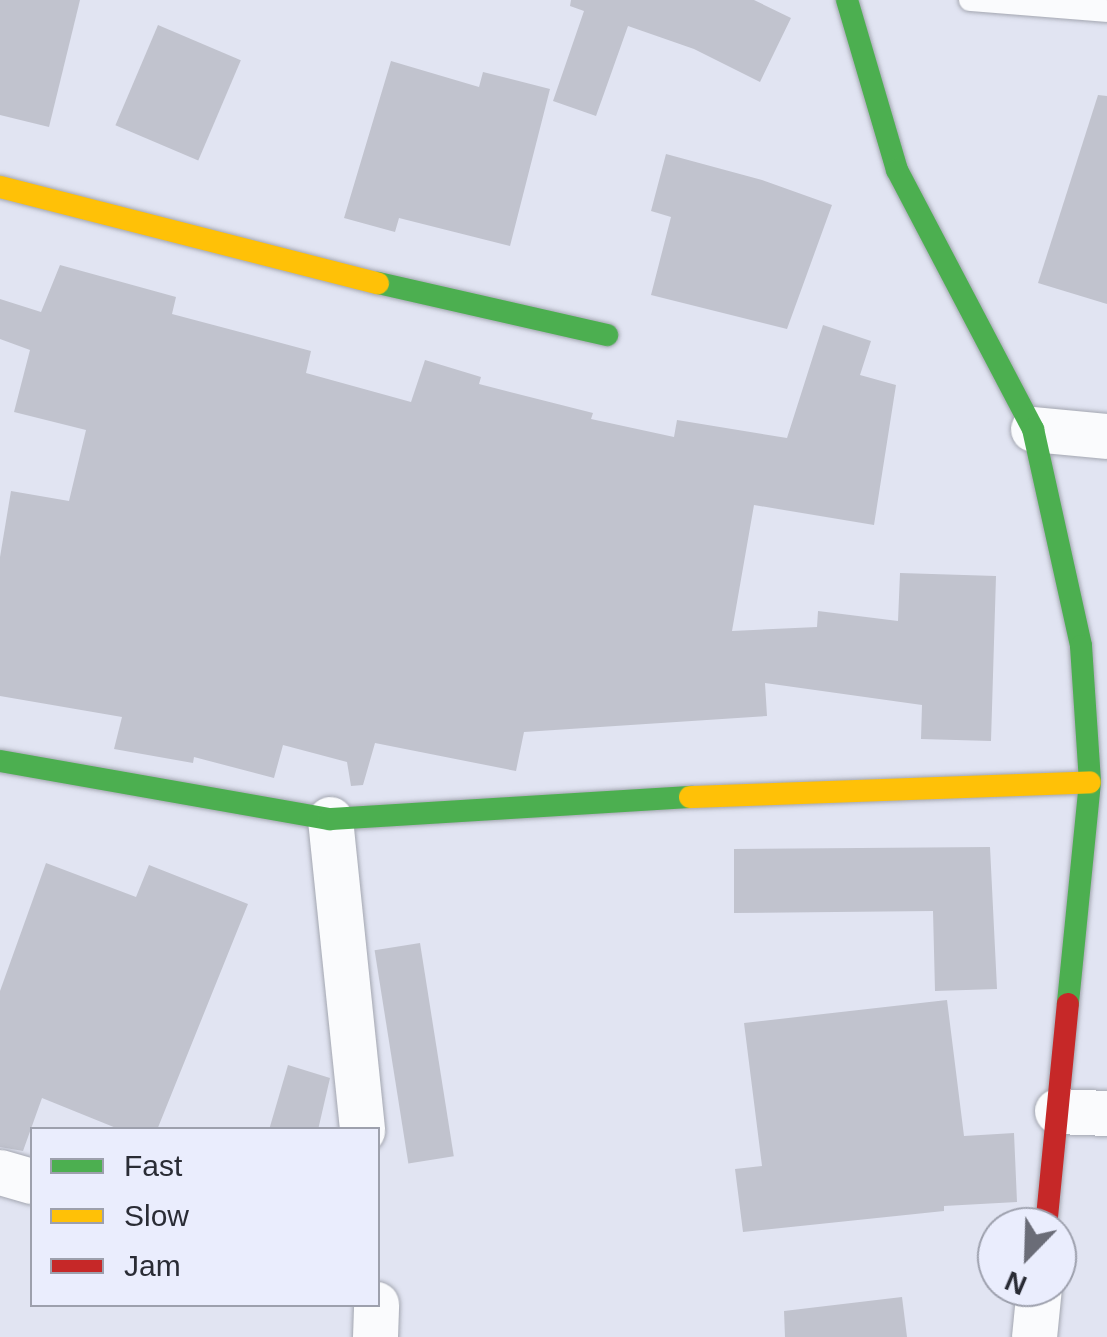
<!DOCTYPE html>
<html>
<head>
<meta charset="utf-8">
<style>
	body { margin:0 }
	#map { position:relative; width:1107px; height:1337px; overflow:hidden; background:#e1e4f2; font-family:Arial,sans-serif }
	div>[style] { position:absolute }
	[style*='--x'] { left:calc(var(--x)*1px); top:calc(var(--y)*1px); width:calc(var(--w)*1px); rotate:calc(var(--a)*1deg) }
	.building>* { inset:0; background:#c1c3ce; transform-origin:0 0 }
	.roads { filter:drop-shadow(0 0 2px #a3a6b0) drop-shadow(0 0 2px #a3a6b0) }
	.lane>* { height:22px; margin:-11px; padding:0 11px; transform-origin:11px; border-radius:11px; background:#fafbfd }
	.street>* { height:45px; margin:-22.5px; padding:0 22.5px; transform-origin:22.5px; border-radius:22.5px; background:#fafbfd }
	.fast>* { height:22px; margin:-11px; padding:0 11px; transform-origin:11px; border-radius:11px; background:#4caf50 }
	.slow>* { height:22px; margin:-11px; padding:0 11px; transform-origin:11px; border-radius:11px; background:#ffc107 }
	.jam>* { height:22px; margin:-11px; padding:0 11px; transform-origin:11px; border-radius:11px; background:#c62828 }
	span { translate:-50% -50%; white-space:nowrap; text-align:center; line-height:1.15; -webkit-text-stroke:8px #eaedfd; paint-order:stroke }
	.legend { position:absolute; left:30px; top:1127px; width:350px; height:180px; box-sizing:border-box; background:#eaedfd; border:2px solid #9da0ad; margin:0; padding:12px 18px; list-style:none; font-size:30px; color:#2a2c35 }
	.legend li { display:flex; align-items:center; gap:20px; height:50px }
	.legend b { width:50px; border:2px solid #9da0ad }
	.north { position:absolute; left:977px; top:1207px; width:100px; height:100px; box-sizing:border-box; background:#eaedfd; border:2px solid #9da0ad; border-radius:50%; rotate:203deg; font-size:28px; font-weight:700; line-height:40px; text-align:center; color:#2a2c35 }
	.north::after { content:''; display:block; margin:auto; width:35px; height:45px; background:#6a6c77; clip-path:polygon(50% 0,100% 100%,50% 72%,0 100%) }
</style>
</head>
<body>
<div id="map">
	<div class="building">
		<i style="clip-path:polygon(0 0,80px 0,49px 127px,0 115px)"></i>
		<i style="clip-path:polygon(571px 0,754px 0,791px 18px,760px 82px,694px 49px,628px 26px,596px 116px,553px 101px,584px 11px,570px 6px)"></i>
		<i style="left:158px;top:25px;width:90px;height:109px;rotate:23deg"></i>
		<i style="clip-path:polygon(391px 61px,479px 87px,483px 72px,550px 89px,510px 246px,399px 218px,395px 232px,344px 218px)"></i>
		<i style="clip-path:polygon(1098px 95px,1107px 96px,1107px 304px,1038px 283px)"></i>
		<i style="clip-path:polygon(666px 154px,762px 180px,832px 205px,787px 329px,651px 295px,671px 217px,651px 211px)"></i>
		<i style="clip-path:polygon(60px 265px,176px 297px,172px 314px,311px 351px,306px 373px,411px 402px,425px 360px,481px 377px,479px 384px,593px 413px,591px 419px,674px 437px,677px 420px,787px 438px,823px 325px,871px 341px,860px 375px,896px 385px,874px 525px,754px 505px,732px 631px,817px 627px,818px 611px,898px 621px,900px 573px,996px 576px,991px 741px,921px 739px,922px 705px,765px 683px,767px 716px,524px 732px,516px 771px,375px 743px,363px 785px,351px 786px,347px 762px,283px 745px,274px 778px,194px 757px,193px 763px,114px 749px,122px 717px,0 696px,0 557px,11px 491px,69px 501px,86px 430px,14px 412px,30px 350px,0 339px,0 299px,41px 312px)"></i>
		<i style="clip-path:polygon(990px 847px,997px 989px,935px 991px,933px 911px,734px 913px,734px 849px)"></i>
		<i style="clip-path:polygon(46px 863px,136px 897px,149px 865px,248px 904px,157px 1130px,121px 1130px,42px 1098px,23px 1151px,0 1147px,0 991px)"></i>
		<i style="left:420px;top:943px;width:216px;height:46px;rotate:81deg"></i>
		<i style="clip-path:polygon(947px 1000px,964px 1136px,1014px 1133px,1017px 1202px,944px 1206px,944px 1211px,743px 1232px,735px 1169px,762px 1166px,744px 1023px)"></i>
		<i style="clip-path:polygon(288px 1065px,330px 1078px,318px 1130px,269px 1130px)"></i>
		<i style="clip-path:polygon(902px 1297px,907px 1337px,785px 1337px,784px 1311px)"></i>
	</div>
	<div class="roads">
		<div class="lane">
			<i style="--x:970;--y:0;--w:137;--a:4.6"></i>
		</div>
		<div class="street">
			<i style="--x:1033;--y:429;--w:74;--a:5.4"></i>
			<i style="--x:330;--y:819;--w:313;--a:84.1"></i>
			<i style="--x:1057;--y:1111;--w:50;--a:2.3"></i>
			<i style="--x:0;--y:1172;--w:33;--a:16"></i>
			<i style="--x:375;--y:1337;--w:33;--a:-88"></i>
			<i style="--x:1034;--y:1337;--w:50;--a:-84.3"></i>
		</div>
		<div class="fast">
			<i style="--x:847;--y:0;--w:177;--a:73.6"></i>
			<i style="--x:897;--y:170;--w:293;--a:62.3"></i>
			<i style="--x:1033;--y:429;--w:222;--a:77.5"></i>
			<i style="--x:1081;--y:646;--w:136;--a:86.2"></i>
			<i style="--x:1090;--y:782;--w:223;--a:95.7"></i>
			<i style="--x:378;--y:283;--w:235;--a:12.8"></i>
			<i style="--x:0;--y:761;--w:335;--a:10"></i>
			<i style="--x:330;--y:819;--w:361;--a:-3.5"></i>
		</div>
		<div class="slow">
			<i style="--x:0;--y:187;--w:390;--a:14.3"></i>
			<i style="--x:690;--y:797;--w:400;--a:-2.1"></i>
		</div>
		<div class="jam">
			<i style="--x:1046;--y:1227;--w:224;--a:-84.4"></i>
		</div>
	</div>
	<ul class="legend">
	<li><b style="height:12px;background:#4caf50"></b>Fast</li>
	<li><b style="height:12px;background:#ffc107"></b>Slow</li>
	<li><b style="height:12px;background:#c62828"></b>Jam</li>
	</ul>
	<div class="north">N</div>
</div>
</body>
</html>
